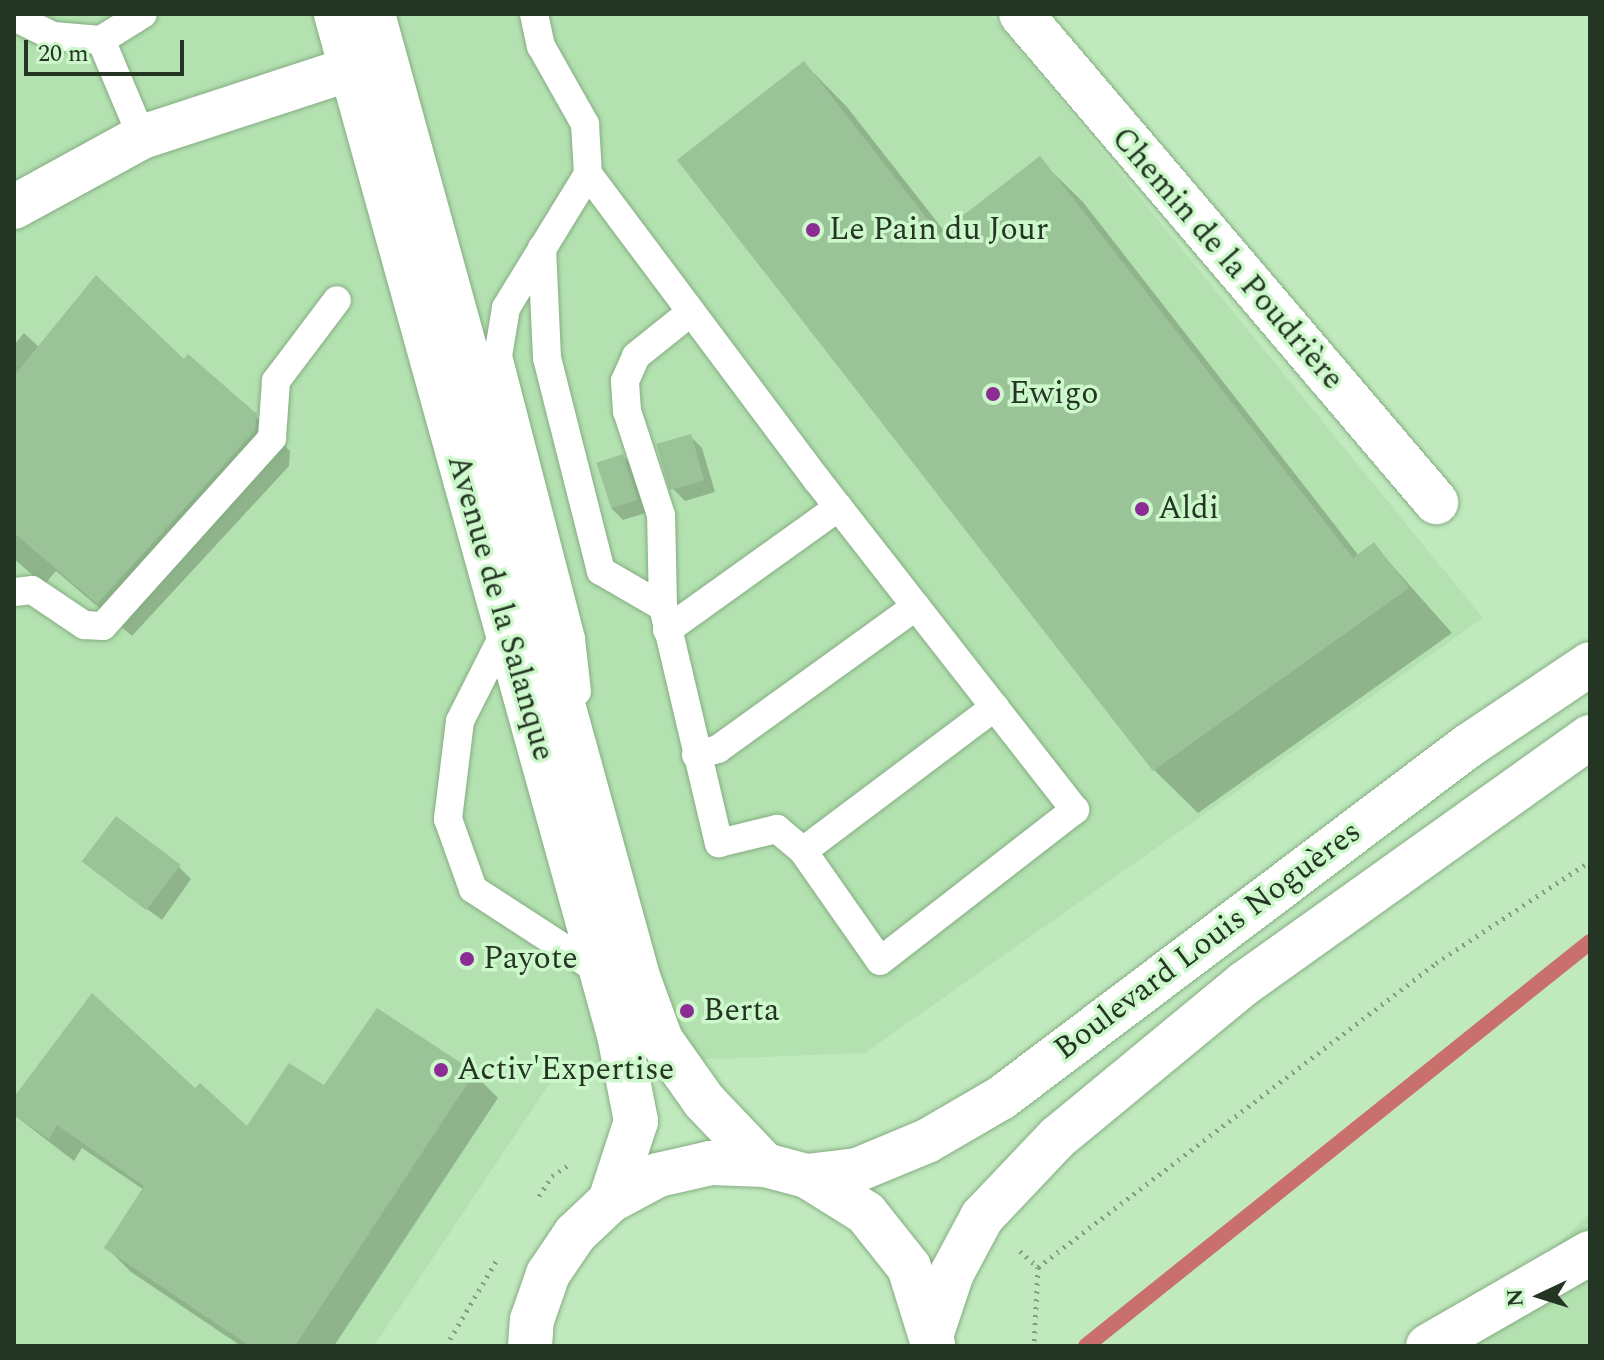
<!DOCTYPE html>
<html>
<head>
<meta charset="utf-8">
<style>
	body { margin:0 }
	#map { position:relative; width:1604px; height:1360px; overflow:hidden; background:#c0eabe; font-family:Spectral,serif }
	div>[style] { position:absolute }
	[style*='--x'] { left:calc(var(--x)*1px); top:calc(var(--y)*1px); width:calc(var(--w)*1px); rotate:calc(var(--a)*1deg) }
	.built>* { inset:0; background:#b3e2b0 }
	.shadow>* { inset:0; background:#0003 }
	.stream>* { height:16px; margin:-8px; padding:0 8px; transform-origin:8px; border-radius:8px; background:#c9706c }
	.building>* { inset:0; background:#9ac398; transform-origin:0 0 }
	.path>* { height:5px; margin-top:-2.5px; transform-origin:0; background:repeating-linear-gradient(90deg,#809f7e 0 2px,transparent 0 8px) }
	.roads { filter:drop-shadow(0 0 2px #85ac82) drop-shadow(0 0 2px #85ac82) }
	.service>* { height:28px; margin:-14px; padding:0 14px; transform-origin:14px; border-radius:14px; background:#fff }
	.minor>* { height:44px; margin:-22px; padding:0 22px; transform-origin:22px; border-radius:22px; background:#fff }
	.secondary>* { height:44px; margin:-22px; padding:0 22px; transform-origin:22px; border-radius:22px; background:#fff }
	.dots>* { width:22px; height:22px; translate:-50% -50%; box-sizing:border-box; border:4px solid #cdf8cb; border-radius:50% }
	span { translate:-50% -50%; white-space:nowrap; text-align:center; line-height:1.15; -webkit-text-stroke:7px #cdf8cb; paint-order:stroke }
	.poi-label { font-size:32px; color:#253524 }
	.left { translate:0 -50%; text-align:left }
	.street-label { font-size:32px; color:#253524 }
	.frame { position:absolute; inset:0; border:16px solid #253524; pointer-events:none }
	.north { position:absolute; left:1500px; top:1256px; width:80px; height:80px; -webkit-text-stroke:6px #cdf8cb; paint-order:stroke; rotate:266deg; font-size:22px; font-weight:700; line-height:32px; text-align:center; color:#253524 }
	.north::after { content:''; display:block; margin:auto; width:28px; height:36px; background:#253524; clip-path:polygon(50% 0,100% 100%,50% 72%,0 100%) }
	.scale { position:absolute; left:24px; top:40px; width:160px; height:36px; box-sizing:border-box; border:4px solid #253524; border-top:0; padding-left:10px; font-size:24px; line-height:28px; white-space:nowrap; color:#253524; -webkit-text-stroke:6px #cdf8cb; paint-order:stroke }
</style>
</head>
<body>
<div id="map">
	<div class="built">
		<i style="clip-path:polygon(14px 14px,990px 14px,1483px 618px,865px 1053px,562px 1065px,374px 1346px,14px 1346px)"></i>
		<i style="clip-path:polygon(1590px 1213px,1590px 1346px,1454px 1346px)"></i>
	</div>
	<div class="shadow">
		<i style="clip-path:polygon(804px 63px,847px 107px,945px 232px,1039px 159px,1083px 202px,1359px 556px,1374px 545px,1452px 633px,1198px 813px,1154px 770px)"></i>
		<i style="clip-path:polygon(24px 333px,40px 348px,184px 362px,255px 416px,290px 451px,289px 466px,132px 636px,56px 571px,44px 585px,14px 559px,14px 345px)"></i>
		<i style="clip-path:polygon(690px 436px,702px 448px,715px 492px,685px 501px,673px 489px)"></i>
		<i style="clip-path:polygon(623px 456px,635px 468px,649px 512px,623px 520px,611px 508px)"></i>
		<i style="clip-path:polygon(84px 862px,179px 867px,191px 879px,162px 920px)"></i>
		<i style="clip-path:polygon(474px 1074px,498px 1098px,334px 1346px,241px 1346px,131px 1272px,107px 1248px,144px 1190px,82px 1148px,74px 1161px,14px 1115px,14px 1100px,195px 1090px,248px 1129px)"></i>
	</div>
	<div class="stream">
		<i style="--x:1086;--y:1346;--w:646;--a:-38.72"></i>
	</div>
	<div class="building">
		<i style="clip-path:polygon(804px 61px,939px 234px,1040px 156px,1353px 558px,1374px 542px,1409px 588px,1153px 771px,677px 160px)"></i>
		<i style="clip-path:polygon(96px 275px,184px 359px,188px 354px,257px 414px,255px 431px,97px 604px,14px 533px,14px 376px)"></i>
		<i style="left:691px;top:434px;width:48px;height:36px;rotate:74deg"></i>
		<i style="left:623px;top:454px;width:48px;height:28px;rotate:72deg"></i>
		<i style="left:116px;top:816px;width:81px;height:57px;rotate:37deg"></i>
		<i style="clip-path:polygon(92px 993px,195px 1088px,200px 1083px,247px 1126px,289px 1063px,324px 1085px,377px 1008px,475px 1072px,295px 1346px,250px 1346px,104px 1248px,144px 1186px,57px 1125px,49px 1139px,14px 1115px,14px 1097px)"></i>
	</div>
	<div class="path">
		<i style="--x:539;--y:1196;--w:24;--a:-57"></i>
		<i style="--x:552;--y:1176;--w:18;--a:-34"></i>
		<i style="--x:1020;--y:1251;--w:24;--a:42"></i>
		<i style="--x:1038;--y:1267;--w:79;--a:92.9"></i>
		<i style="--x:1038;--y:1267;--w:501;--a:-37.37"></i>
		<i style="--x:1436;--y:963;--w:185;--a:-33.5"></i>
		<i style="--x:446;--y:1346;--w:99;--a:-59.5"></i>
	</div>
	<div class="roads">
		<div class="service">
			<i style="--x:534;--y:14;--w:33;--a:78"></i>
			<i style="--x:541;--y:46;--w:90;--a:60.6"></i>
			<i style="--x:585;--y:124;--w:50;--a:86.6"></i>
			<i style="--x:588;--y:174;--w:157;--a:121.5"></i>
			<i style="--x:506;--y:308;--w:49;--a:99.5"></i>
			<i style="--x:498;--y:356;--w:292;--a:75.5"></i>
			<i style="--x:571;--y:639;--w:53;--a:83.5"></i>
			<i style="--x:14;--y:17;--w:43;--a:26"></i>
			<i style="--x:53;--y:36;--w:48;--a:4.8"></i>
			<i style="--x:101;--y:40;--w:105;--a:67.1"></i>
			<i style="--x:101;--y:40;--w:49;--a:-31.8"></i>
			<i style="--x:542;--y:248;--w:110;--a:87.4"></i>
			<i style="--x:547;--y:358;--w:220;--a:75.8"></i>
			<i style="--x:601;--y:571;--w:72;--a:30.1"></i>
			<i style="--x:663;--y:607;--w:243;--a:76.7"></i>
			<i style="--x:719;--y:843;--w:60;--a:-13.6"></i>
			<i style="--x:777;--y:829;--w:34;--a:40"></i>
			<i style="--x:803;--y:851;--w:134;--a:55"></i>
			<i style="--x:880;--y:961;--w:247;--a:-37.8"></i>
			<i style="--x:1075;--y:810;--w:419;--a:-128"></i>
			<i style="--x:817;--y:480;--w:382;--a:-126.8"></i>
			<i style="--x:14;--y:592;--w:18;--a:-6"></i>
			<i style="--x:32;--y:590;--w:63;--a:33.9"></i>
			<i style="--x:84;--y:625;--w:19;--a:3"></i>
			<i style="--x:103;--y:626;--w:253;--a:-48"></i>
			<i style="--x:272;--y:438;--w:57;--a:-86"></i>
			<i style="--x:276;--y:381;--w:101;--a:-53"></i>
			<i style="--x:663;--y:607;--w:92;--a:-91.2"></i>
			<i style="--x:661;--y:515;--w:109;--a:-108.1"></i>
			<i style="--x:627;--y:411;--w:30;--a:-94"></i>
			<i style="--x:625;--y:381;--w:27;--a:-66"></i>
			<i style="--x:636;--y:356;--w:70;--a:-38.7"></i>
			<i style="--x:506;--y:630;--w:102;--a:116.8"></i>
			<i style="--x:460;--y:721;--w:99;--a:97"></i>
			<i style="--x:448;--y:819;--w:74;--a:70.3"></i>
			<i style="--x:473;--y:889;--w:153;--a:33"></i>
			<i style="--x:667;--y:630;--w:211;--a:-35.6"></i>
			<i style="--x:696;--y:755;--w:23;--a:-15"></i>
			<i style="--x:718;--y:749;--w:244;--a:-35.8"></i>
			<i style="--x:803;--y:851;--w:240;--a:-36.9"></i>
		</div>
		<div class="minor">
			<i style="--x:1021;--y:14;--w:641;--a:49.62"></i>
			<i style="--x:14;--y:207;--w:146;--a:-28.7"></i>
			<i style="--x:142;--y:137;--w:219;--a:-18.1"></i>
			<i style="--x:1428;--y:1346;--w:187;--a:-29.9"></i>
		</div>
		<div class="secondary">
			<i style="--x:336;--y:14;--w:1059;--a:74.51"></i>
			<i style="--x:619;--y:1035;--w:88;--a:78.8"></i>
			<i style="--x:636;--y:1121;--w:84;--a:108"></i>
			<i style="--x:373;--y:14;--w:999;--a:74.61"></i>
			<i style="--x:638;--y:977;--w:67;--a:69.9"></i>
			<i style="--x:661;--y:1040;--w:75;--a:54.8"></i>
			<i style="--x:704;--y:1101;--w:88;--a:46.4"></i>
			<i style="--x:807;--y:1176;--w:50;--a:-6.8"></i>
			<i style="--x:857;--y:1170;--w:76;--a:-22.5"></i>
			<i style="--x:927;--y:1141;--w:86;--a:-30.2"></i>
			<i style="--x:1001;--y:1098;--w:585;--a:-37.01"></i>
			<i style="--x:1468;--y:746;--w:147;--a:-33.9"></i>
			<i style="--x:932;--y:1333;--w:63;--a:-71.6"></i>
			<i style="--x:952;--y:1273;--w:64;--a:-61.8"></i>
			<i style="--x:982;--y:1217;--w:110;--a:-46.5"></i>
			<i style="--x:1058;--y:1137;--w:242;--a:-39.5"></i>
			<i style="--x:1245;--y:983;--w:424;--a:-35.5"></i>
			<i style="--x:530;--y:1346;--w:26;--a:-86"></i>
			<i style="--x:532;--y:1320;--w:49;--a:-70.8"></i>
			<i style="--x:548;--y:1274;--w:48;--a:-56"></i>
			<i style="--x:575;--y:1234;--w:48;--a:-43.3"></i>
			<i style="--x:610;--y:1201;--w:55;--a:-28.4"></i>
			<i style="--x:658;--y:1175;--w:54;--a:-12.8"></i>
			<i style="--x:711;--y:1163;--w:54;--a:2.1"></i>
			<i style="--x:765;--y:1165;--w:43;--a:14.7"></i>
			<i style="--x:807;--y:1176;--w:70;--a:32.1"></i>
			<i style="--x:866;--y:1213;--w:69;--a:51.5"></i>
			<i style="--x:909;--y:1267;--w:81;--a:72.7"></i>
		</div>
	</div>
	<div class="dots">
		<i style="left:813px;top:230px;background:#8c2d96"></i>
		<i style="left:993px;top:394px;background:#8c2d96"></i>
		<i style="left:1142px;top:509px;background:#8c2d96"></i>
		<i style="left:467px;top:959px;background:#8c2d96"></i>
		<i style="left:687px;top:1011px;background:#8c2d96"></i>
		<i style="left:441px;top:1070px;background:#8c2d96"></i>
	</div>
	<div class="poi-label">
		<span class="left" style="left:829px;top:230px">Le Pain du Jour</span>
		<span class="left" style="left:1009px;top:394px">Ewigo</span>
		<span class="left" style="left:1158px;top:509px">Aldi</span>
		<span class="left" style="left:483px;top:959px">Payote</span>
		<span class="left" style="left:703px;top:1011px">Berta</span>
		<span class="left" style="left:457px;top:1070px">Activ'Expertise</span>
	</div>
	<div class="street-label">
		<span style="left:1227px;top:259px;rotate:49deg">Chemin de la Poudrière</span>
		<span style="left:500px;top:608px;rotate:74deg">Avenue de la Salanque</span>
		<span style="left:1208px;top:941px;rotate:-37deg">Boulevard Louis Noguères</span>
	</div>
	<div class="frame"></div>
	<div class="north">N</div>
	<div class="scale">20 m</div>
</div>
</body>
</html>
